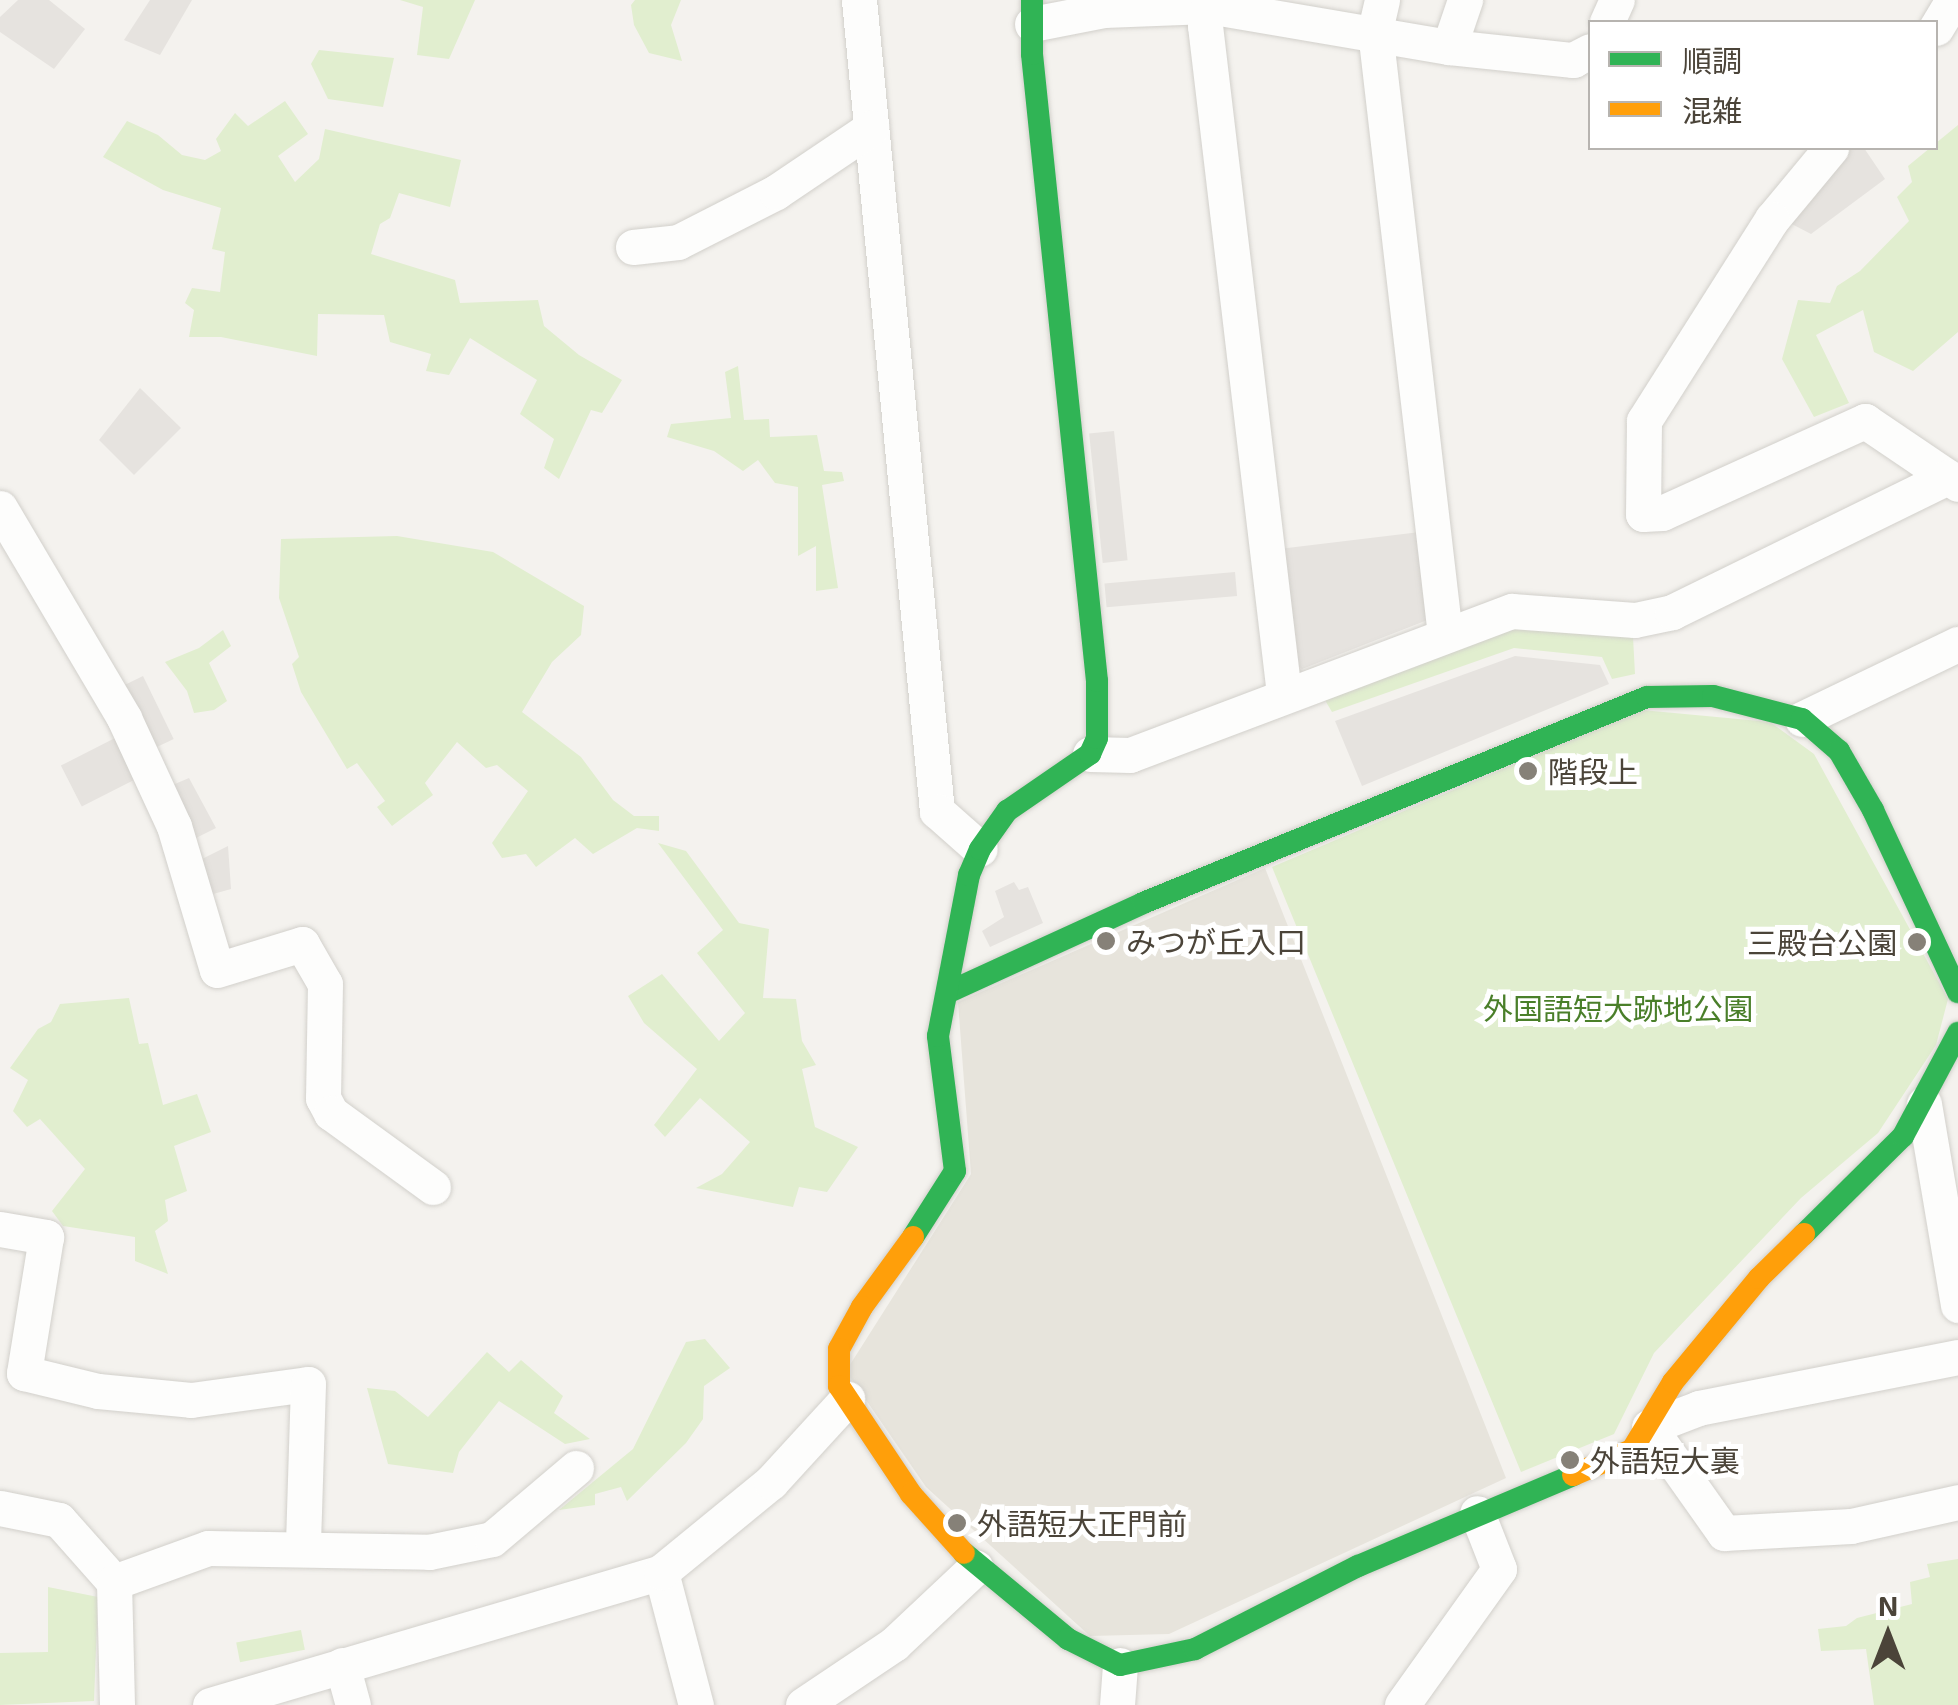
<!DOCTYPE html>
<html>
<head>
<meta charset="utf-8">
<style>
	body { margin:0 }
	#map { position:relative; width:1958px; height:1705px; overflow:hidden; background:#f4f2ee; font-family:"Exo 2","Noto Sans JP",sans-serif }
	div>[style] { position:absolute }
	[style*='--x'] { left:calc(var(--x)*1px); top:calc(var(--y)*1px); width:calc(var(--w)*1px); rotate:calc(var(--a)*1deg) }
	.residential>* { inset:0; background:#e7e4dc }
	.green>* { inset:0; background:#e1eecf; transform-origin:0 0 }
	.parking>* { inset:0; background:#e6e3df; transform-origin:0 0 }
	.roads { filter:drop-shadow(0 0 2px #d2d0cb) drop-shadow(0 0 2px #d2d0cb) }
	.street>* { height:35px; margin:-17.5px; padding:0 17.5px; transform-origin:17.5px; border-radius:17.5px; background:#fdfdfc }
	.fast>* { height:22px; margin:-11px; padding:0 11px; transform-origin:11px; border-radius:11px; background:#30b455 }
	.slow>* { height:22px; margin:-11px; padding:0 11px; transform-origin:11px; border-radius:11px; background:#ff9f0a }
	.dots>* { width:28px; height:28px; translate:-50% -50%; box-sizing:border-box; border:5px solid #fff; border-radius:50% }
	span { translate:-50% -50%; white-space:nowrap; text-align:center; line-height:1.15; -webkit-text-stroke:10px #fff; paint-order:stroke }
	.poi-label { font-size:30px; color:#4b4439 }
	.left { translate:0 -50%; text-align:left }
	.right { translate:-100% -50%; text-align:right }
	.park-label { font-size:30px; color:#4a7f2a }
	.legend { position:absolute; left:1588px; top:20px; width:350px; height:130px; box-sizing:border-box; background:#fff; border:2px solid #b7b4b0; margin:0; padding:12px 18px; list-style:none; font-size:30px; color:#4b4439 }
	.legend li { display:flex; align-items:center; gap:20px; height:50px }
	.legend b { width:50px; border:2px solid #b7b4b0 }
	.north { position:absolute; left:1838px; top:1585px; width:100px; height:100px; -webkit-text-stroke:8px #fff; paint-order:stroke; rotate:0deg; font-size:28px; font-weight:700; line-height:40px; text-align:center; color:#4b4439 }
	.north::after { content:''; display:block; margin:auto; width:35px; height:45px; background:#4b4439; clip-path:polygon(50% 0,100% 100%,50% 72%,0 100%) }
</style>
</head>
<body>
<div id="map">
	<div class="residential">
		<i style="clip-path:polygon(1265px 868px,1506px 1478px,1169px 1634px,1090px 1636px,926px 1487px,846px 1371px,971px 1174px,958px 1002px)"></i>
	</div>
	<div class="green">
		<i style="clip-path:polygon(475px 0,449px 59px,417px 55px,423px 7px,400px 0)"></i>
		<i style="clip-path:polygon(635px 0,681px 0,671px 25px,682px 61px,649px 53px,634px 25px,631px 5px)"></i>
		<i style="clip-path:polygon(319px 50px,394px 58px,383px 107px,328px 99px,311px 64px)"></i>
		<i style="clip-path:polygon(285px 101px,308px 134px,278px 156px,295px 182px,319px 159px,325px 129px,461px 160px,450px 207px,399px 193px,390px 218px,380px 224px,371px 254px,455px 280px,460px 303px,538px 300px,544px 326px,579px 355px,622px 380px,602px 413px,591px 410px,559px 479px,544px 468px,554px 439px,520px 414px,537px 380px,470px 338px,449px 375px,426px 371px,431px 354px,390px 342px,384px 315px,318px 314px,317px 356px,221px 337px,189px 337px,194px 310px,185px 303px,192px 288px,220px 292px,225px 252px,212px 249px,221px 208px,163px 190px,103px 157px,127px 121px,158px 135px,182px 155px,205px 160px,221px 151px,216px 139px,235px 113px,248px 126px)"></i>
		<i style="clip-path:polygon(1958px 125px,1958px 332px,1913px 371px,1874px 352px,1863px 310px,1816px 335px,1849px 403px,1814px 417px,1782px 359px,1798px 300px,1830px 303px,1837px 286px,1860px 271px,1909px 221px,1897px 197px,1912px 182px,1908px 166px)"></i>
		<i style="clip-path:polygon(738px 366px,744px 420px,769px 419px,770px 437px,817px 435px,824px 471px,842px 472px,844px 481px,822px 485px,838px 588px,816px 591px,816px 546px,798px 556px,798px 487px,775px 483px,758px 460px,743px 471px,714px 451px,667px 437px,671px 424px,731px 418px,725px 372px)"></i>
		<i style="clip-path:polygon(397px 536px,493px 552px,584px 606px,581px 635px,552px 662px,522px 712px,581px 757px,613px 800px,634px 816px,659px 816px,659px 831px,637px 828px,593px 854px,575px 838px,536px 867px,526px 854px,502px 858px,492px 843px,528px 791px,497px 765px,486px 768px,457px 742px,425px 783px,433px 795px,392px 826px,377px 807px,385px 801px,357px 763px,347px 769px,301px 692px,292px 664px,299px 657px,279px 598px,281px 539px)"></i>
		<i style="clip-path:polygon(1516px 623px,1633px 637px,1635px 674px,1612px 679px,1602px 657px,1514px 648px,1332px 712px,1322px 695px)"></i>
		<i style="clip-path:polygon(223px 630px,231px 646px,209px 663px,227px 701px,214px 710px,194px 713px,187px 691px,165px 662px,199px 648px)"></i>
		<i style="clip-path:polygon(1642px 710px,1770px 722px,1814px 754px,1948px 999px,1936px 1045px,1878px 1133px,1801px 1198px,1654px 1353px,1614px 1434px,1521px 1472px,1272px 867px)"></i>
		<i style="clip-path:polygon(658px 843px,686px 851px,739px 923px,769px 929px,763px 998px,796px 999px,802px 1041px,816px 1065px,802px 1069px,815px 1127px,858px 1147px,827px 1192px,799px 1187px,793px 1207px,696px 1188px,722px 1174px,750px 1142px,700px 1098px,665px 1137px,654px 1125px,697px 1069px,644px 1023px,628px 996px,662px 974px,719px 1041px,745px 1013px,697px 953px,723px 930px)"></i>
		<i style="clip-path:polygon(129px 998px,139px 1044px,148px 1043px,163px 1105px,197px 1094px,211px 1132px,174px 1146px,187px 1191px,165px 1200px,168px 1221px,155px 1231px,168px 1274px,135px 1261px,135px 1237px,63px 1226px,52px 1211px,85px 1169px,40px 1119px,27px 1127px,13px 1111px,28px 1080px,10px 1068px,38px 1029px,51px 1022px,60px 1004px)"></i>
		<i style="clip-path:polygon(705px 1339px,730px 1368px,704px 1386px,703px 1419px,686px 1443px,627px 1501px,621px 1487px,595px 1494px,595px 1505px,559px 1510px,633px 1449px,686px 1342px)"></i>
		<i style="clip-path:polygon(487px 1352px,509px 1372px,521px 1360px,563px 1396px,554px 1413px,590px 1439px,565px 1444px,499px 1401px,459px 1452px,453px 1473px,388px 1464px,367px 1388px,395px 1391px,428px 1417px)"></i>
		<i style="clip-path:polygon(1958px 1559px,1958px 1705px,1874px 1705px,1866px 1649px,1821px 1651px,1818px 1629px,1846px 1626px,1857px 1618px,1912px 1604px,1910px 1582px,1930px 1577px,1927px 1564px)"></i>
		<i style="clip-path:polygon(48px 1587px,98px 1597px,94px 1701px,0 1705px,0 1653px,48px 1652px)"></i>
		<i style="left:301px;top:1630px;width:20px;height:66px;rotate:79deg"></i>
	</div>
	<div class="parking">
		<i style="clip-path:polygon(18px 0,49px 0,85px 29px,54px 69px,0 32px,0 17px)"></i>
		<i style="clip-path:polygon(150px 0,192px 0,160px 55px,124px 40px)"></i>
		<i style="clip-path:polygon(1851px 148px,1864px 148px,1885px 179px,1811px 234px,1786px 221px,1830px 165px)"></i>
		<i style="clip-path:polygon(140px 388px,181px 428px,134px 475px,99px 440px)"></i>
		<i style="left:1114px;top:431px;width:130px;height:25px;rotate:84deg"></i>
		<i style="clip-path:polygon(1420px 532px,1430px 619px,1302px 669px,1290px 660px,1279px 549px)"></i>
		<i style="left:1235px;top:572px;width:24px;height:131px;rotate:85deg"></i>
		<i style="clip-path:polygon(1515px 656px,1600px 665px,1609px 684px,1362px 786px,1335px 721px)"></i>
		<i style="left:143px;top:676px;width:70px;height:25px;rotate:64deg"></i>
		<i style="left:117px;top:737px;width:46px;height:63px;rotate:63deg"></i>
		<i style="clip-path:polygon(189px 778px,216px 828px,192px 840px,168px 787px)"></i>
		<i style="clip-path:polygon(228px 846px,231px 889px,206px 896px,200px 860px)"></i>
		<i style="clip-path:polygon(1014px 882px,1019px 890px,1028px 887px,1043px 923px,990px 947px,982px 931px,1004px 917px,995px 891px)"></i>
	</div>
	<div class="roads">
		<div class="street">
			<i style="--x:859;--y:0;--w:815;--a:84.51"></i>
			<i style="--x:937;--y:811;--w:57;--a:41.5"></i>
			<i style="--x:1382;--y:0;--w:32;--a:103"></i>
			<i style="--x:1375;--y:31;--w:608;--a:83.39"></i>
			<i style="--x:1607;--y:22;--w:24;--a:-66"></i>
			<i style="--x:1032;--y:24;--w:73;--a:-11"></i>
			<i style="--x:1104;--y:10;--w:104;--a:-2.2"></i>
			<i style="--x:1208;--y:6;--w:6;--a:-72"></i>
			<i style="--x:1936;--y:28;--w:33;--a:-59"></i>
			<i style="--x:1449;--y:47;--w:50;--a:-71.2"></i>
			<i style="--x:1831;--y:148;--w:92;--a:129.7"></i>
			<i style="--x:1772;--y:219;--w:239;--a:122.4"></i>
			<i style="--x:1644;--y:421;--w:93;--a:90.6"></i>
			<i style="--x:1643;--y:514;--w:19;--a:-3"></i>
			<i style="--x:1662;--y:513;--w:223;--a:-24.4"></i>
			<i style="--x:1865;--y:421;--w:112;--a:34.1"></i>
			<i style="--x:633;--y:247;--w:45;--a:-6.3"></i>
			<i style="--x:678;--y:242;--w:110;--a:-27"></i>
			<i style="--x:776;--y:192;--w:115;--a:-34"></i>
			<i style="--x:0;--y:508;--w:244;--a:59.4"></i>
			<i style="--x:124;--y:718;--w:119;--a:65.2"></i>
			<i style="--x:174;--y:826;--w:150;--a:73.4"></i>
			<i style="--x:217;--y:970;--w:89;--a:-17"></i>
			<i style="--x:302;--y:944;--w:46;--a:60.1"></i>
			<i style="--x:325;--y:984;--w:114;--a:91"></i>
			<i style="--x:323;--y:1098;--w:17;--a:62"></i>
			<i style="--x:331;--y:1113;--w:126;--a:36"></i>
			<i style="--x:1284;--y:694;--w:673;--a:-96.74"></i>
			<i style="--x:1205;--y:26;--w:20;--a:-81"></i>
			<i style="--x:1208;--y:6;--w:244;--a:9.7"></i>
			<i style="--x:1449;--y:47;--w:125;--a:6"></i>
			<i style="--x:1573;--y:60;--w:19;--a:-28"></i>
			<i style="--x:1802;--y:719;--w:173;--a:-25.7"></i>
			<i style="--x:1090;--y:754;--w:40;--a:1.4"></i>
			<i style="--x:1130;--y:755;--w:408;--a:-20.7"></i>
			<i style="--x:1512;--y:611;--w:123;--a:4.2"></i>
			<i style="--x:1635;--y:620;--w:38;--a:-12"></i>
			<i style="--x:1672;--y:612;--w:307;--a:-26.1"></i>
			<i style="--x:1924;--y:1104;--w:204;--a:80.4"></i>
			<i style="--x:0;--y:1229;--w:47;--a:9.9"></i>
			<i style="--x:46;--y:1237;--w:138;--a:99.2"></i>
			<i style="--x:24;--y:1373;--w:76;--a:13.7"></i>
			<i style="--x:98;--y:1391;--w:93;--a:5.5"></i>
			<i style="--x:191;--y:1400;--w:118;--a:-7.8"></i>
			<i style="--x:308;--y:1384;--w:163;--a:91.8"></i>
			<i style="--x:1958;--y:1357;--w:264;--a:168.9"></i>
			<i style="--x:1699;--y:1408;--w:53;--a:159.2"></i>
			<i style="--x:1649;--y:1427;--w:130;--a:54.7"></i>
			<i style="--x:1724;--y:1533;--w:127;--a:-3.2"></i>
			<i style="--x:1851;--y:1526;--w:110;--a:-12.6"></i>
			<i style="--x:0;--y:1508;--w:60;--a:11.5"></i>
			<i style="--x:59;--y:1520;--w:83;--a:48.4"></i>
			<i style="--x:114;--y:1582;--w:123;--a:88.6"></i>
			<i style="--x:661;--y:1572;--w:138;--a:75.3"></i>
			<i style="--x:114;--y:1582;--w:100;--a:-19.9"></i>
			<i style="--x:208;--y:1548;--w:221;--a:1"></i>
			<i style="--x:429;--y:1552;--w:64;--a:-11.7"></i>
			<i style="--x:492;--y:1539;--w:110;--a:-40.2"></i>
			<i style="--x:342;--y:1665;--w:41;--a:74.6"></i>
			<i style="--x:210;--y:1705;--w:470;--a:-16.4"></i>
			<i style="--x:661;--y:1572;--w:142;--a:-39.3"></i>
			<i style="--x:771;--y:1482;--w:113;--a:-47.5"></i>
			<i style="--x:803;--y:1705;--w:110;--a:-33.8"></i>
			<i style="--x:894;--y:1644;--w:112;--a:-43.2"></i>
			<i style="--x:1117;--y:1705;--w:40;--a:-85.7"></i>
			<i style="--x:1402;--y:1705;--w:167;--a:-54.5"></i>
			<i style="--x:1499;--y:1569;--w:60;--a:-111.4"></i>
		</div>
		<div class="fast">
			<i style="--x:949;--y:992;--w:213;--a:-24.6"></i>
			<i style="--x:1143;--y:903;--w:544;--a:-22.23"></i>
			<i style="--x:1647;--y:697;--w:66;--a:-0.9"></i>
			<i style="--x:1713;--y:696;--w:92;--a:14.5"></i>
			<i style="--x:1802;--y:719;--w:49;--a:40.9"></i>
			<i style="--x:1839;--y:751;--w:68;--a:60"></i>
			<i style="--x:1873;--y:810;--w:201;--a:65"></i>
			<i style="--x:1804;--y:1234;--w:139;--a:-44.7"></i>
			<i style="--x:1903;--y:1136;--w:117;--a:-61.9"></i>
			<i style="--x:913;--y:1237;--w:78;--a:-57.5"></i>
			<i style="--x:955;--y:1171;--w:136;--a:-97.2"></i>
			<i style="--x:938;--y:1036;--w:164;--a:-79.1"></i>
			<i style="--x:969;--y:875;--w:28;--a:-67"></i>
			<i style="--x:980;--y:849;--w:47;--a:-54.6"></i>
			<i style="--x:1007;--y:811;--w:101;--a:-34.5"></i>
			<i style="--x:1090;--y:754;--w:17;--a:-66"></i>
			<i style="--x:1097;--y:738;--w:57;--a:-90"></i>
			<i style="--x:1097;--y:681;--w:630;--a:-95.92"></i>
			<i style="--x:1032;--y:54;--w:54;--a:-90"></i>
			<i style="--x:964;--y:1553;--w:135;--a:39.6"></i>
			<i style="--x:1068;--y:1639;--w:58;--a:26.6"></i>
			<i style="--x:1120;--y:1665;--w:77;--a:-12"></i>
			<i style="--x:1195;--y:1649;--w:183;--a:-27"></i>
			<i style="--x:1358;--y:1566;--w:233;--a:-22.9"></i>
		</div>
		<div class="slow">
			<i style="--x:913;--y:1237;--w:87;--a:126.1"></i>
			<i style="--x:862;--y:1307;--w:48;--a:118.7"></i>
			<i style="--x:839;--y:1349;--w:37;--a:90"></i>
			<i style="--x:839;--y:1386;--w:130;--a:56.3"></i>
			<i style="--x:911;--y:1494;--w:79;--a:48.1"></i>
			<i style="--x:1573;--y:1475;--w:64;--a:-23"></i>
			<i style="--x:1632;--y:1450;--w:79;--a:-58.9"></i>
			<i style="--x:1673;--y:1382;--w:135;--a:-50.4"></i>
			<i style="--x:1759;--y:1278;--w:63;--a:-44.4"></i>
		</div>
	</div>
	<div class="dots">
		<i style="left:1528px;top:771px;background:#868178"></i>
		<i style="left:1106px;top:941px;background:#868178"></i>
		<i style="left:1917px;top:942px;background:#868178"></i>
		<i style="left:1570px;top:1460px;background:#868178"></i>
		<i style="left:957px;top:1523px;background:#868178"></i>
	</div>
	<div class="poi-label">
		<span class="left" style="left:1548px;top:771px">階段上</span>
		<span class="left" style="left:1126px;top:941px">みつが丘入口</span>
		<span class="right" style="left:1897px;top:942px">三殿台公園</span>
		<span class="left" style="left:1590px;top:1460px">外語短大裏</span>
		<span class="left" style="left:977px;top:1523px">外語短大正門前</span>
	</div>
	<div class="park-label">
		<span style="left:1618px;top:1008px">外国語短大跡地公園</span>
	</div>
	<ul class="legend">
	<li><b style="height:12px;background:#30b455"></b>順調</li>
	<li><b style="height:12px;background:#ff9f0a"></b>混雑</li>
	</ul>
	<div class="north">N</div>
</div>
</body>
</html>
